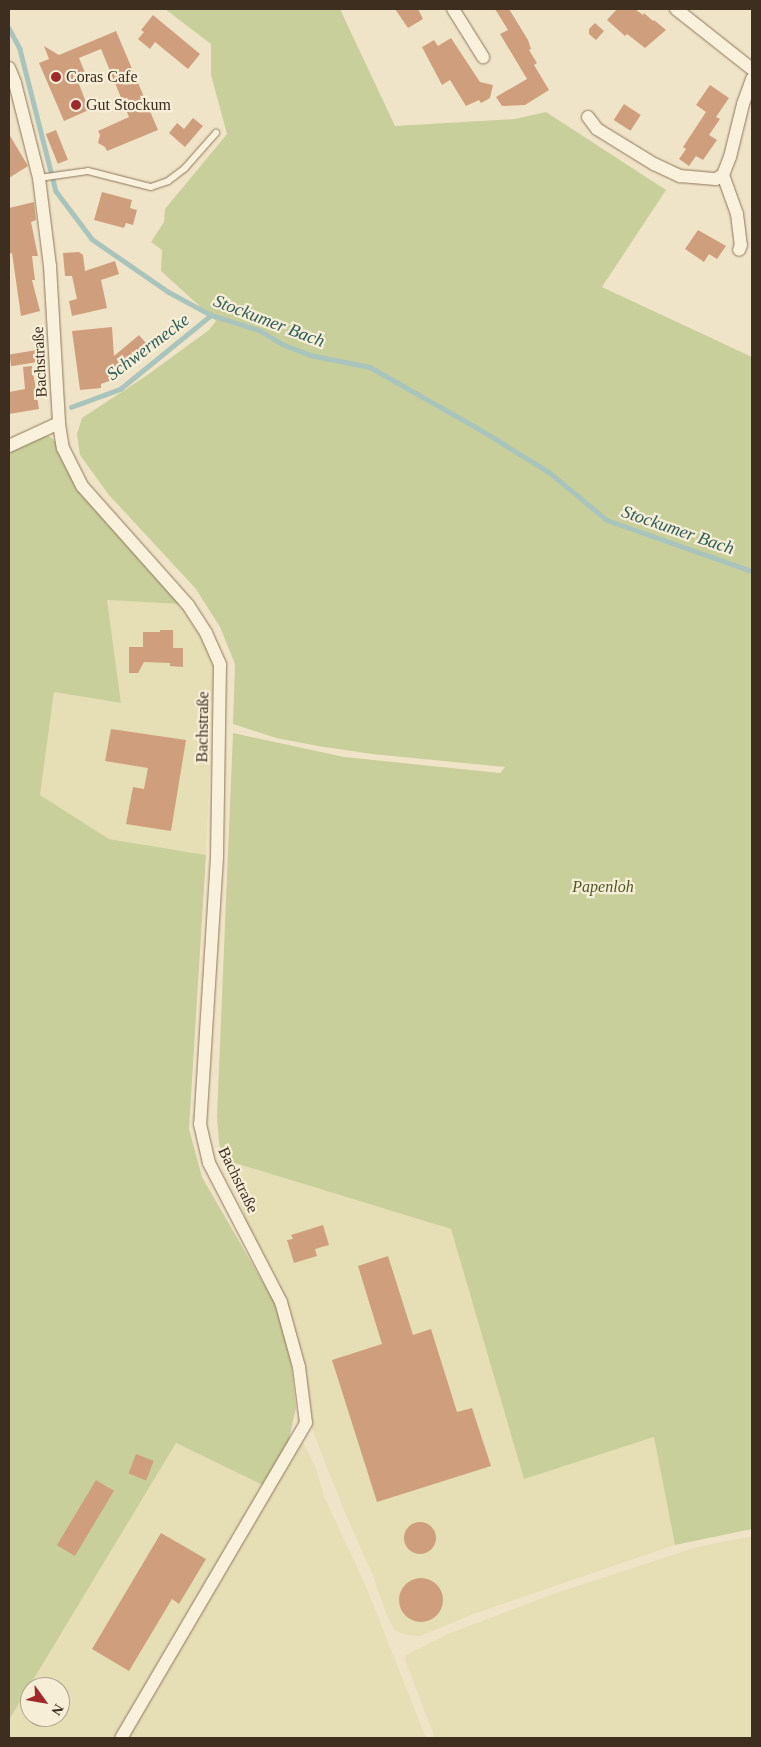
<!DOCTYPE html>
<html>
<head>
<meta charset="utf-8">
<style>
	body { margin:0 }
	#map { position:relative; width:761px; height:1747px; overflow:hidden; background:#f0e4c8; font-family:"Times New Roman",serif }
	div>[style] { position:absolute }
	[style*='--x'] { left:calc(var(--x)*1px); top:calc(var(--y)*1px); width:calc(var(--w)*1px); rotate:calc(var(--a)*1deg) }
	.farmland>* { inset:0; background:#e6deb5 }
	.green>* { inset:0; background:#c9cf9b }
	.stream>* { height:4.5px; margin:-2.25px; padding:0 2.25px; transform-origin:2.25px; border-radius:2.25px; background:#a9c4bc }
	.building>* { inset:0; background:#cf9f7d; transform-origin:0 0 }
	.round { border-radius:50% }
	.roads { filter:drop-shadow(0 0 1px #8d765c) drop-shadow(0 0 1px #8d765c) }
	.lane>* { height:6px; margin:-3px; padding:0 3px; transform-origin:3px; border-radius:3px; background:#faf1dc }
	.street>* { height:12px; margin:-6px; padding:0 6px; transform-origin:6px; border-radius:6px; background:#faf1dc }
	.dots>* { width:14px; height:14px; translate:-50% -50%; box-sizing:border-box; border:2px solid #f7eed8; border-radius:50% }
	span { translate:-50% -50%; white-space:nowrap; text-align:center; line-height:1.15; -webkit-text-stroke:4.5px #f7eed8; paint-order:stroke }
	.poi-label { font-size:16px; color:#3d2e20 }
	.left { translate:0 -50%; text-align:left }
	.street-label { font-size:16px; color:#3d2e20 }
	.park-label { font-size:16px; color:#4d5a26; font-style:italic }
	.water-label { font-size:18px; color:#2f5d5a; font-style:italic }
	.frame { position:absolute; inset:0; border:10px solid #3d2e20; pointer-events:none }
	.north { position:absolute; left:20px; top:1677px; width:50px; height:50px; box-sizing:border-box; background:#f7eed8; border:1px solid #ada18e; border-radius:50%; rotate:122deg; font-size:14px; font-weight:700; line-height:20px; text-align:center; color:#3d2e20 }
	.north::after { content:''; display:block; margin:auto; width:18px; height:22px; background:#9e2a2b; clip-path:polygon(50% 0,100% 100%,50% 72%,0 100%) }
</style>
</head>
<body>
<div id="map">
	<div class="farmland">
		<i style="clip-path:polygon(107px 600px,180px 604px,200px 634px,214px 666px,206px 855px,109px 839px,40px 795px,54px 692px,121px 703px)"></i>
		<i style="clip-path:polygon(225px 1160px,451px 1229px,524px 1478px,655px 1437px,675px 1545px,476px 1613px,420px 1636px,407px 1635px,395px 1631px,387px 1616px,373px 1576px,343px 1508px,312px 1429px,295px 1331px,276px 1276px,250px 1232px)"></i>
		<i style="clip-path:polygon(evenodd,176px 1443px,267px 1487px,117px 1738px,9px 1738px,9px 1720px,176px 1443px,30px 1687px,60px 1687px,60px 1717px,30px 1717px,30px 1687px)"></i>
		<i style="clip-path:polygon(300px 1444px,304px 1444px,316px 1469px,324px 1496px,367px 1589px,426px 1738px,125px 1738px)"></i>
		<i style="clip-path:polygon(752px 1536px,752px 1738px,435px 1738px,405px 1660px,406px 1655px,448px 1634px,556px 1593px,697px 1547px)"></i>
	</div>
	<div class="green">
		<i style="clip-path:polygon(165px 9px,340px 9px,395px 126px,515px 119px,546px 112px,666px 190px,602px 287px,752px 357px,752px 1529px,675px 1545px,654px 1437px,524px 1479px,451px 1229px,225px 1160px,219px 1144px,217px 1116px,233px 733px,344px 757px,500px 773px,505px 767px,372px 754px,318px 746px,276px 738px,233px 724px,235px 664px,220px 627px,196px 589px,109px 495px,80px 455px,77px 434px,82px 418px,146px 376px,209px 330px,216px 321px,161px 271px,162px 250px,151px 242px,164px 222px,165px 209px,227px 134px,211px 75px,211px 44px)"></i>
		<i style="clip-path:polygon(40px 436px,49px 436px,56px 442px,180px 604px,107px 600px,121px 703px,54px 692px,40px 795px,109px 839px,206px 855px,189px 1129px,202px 1177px,277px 1307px,291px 1362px,296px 1408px,287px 1447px,267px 1487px,176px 1443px,9px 1720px,9px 453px)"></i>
	</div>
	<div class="stream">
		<i style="--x:9;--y:28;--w:24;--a:62"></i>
		<i style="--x:20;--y:49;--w:146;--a:75.8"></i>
		<i style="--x:56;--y:191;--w:60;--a:53.1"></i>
		<i style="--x:92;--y:239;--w:91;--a:34.7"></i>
		<i style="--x:167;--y:291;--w:50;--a:28.6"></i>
		<i style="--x:211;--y:315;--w:50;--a:17.4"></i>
		<i style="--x:259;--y:330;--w:27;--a:31"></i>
		<i style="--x:282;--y:344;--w:30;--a:21"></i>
		<i style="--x:310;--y:355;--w:61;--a:11.3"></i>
		<i style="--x:370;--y:367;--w:128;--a:29.6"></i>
		<i style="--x:481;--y:430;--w:80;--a:31.7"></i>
		<i style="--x:549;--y:472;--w:75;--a:39.6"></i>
		<i style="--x:607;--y:520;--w:154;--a:19.4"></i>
		<i style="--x:71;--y:407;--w:52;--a:-20.2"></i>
		<i style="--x:120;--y:389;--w:117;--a:-39.1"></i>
	</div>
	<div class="building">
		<i style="clip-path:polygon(395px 9px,418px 9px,423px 19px,408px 28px)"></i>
		<i style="clip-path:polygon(495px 9px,509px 9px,528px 40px,531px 49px,529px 50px,537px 63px,534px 65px,549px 90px,525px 105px,502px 106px,496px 97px,527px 79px,500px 34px,508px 30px)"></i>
		<i style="clip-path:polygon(617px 9px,635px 9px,643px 15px,644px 13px,653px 21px,654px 20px,666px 30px,645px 48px,627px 34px,625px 36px,607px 20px)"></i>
		<i style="clip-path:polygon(153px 15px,200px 54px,188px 69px,155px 42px,150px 49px,138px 39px,144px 32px,141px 30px)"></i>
		<i style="clip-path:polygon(595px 23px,604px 31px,596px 40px,589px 34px,589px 29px)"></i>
		<i style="clip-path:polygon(116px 31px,158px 130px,107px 151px,105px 147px,98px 143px,100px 135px,98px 131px,129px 117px,101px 49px,79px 58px,86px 75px,77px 79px,89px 110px,64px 121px,39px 63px,49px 59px,44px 46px,59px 55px)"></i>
		<i style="clip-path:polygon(451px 38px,480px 82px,493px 85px,490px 98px,481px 103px,479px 100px,466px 106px,450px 80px,442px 85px,422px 47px,434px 40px,438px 46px)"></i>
		<i style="clip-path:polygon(710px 85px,729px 98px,716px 117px,720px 119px,709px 135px,717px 140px,703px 160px,696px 156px,689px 166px,679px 159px,686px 149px,683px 147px,706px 112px,696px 105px)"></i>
		<i style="left:624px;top:104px;width:20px;height:19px;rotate:33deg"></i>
		<i style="clip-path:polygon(193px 118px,203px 126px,185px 147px,169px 133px,177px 123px,184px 129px)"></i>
		<i style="left:56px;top:130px;width:32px;height:11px;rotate:68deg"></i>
		<i style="clip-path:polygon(9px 134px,28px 166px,9px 178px)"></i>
		<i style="clip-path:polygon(102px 192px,132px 200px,130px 208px,137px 210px,133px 225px,126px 223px,124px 228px,94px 220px)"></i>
		<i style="clip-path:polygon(34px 202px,36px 220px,31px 222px,38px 256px,32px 256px,35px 280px,32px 280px,40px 311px,21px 316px,12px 253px,9px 254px,9px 208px)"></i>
		<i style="clip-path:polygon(698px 230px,726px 246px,717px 259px,709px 254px,704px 262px,685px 249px)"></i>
		<i style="clip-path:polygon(79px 252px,83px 255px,85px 271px,115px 261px,119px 274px,101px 280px,107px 308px,72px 316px,69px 301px,77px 299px,72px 276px,65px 276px,63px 253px)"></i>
		<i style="clip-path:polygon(112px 327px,114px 356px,139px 335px,151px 349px,117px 378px,101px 384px,101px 388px,80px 390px,72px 331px)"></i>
		<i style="left:37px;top:350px;width:12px;height:28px;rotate:81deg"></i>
		<i style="clip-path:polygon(32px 366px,39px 409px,9px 414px,9px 392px,25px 389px,23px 367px)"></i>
		<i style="clip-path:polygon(160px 630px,173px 630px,173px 648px,183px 648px,183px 667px,170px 666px,170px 663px,144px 662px,138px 673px,129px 673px,129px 647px,143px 647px,143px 632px,160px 632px)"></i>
		<i style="clip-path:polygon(111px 729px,186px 740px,171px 831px,126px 824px,133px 787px,144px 789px,148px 768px,105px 761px)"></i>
		<i style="clip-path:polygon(323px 1225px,329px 1245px,315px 1249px,317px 1256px,294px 1263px,287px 1240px,293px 1239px,291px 1235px)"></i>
		<i style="clip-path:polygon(388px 1256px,413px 1335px,431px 1329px,457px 1412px,472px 1408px,491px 1466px,377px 1502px,332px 1360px,382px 1344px,358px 1266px)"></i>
		<i style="left:136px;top:1454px;width:19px;height:21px;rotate:21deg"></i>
		<i style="left:96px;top:1480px;width:21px;height:76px;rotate:31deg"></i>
		<i class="round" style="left:404px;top:1522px;width:32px;height:32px"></i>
		<i style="clip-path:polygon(161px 1533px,206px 1559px,179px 1604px,172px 1599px,129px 1671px,92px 1649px)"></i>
		<i class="round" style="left:399px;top:1578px;width:44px;height:44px"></i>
	</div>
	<div class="roads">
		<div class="lane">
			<i style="--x:39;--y:178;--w:49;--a:-8.1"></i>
			<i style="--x:88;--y:171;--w:65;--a:14.3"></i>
			<i style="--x:151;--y:187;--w:18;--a:-19"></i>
			<i style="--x:168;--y:181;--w:21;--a:-37"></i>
			<i style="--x:185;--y:168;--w:47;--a:-48.5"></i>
		</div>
		<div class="street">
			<i style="--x:453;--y:9;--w:57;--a:58"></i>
			<i style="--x:676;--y:9;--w:97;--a:38.3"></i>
			<i style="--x:9;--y:68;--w:16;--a:68"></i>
			<i style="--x:15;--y:83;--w:98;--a:75.8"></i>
			<i style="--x:39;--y:178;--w:89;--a:82.9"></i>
			<i style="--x:50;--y:266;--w:158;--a:86.7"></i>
			<i style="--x:59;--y:424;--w:24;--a:81"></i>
			<i style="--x:63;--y:448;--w:42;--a:63.4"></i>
			<i style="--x:82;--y:486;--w:159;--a:48.3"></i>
			<i style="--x:188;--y:605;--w:33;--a:57"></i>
			<i style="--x:206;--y:633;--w:35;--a:66"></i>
			<i style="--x:220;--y:665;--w:192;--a:90.9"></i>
			<i style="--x:217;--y:857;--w:268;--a:93.6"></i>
			<i style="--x:200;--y:1124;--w:40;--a:77"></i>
			<i style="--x:209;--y:1163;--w:157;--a:62.6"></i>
			<i style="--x:281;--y:1302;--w:67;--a:74.5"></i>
			<i style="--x:299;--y:1367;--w:56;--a:82.9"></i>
			<i style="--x:306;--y:1423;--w:365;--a:120.4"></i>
			<i style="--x:588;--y:117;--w:15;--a:53"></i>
			<i style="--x:597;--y:129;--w:67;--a:31.6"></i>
			<i style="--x:654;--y:164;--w:29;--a:25"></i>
			<i style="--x:680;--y:176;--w:36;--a:5"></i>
			<i style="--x:716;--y:179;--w:8;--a:-30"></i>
			<i style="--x:723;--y:175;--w:19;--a:-69"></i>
			<i style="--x:730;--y:157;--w:55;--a:-76.2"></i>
			<i style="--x:743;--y:104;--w:27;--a:-70"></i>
			<i style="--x:723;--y:175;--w:41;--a:70.3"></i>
			<i style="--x:737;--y:214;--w:31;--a:83"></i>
			<i style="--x:741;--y:245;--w:5;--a:112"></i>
			<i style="--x:9;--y:446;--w:55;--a:-24.7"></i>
		</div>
	</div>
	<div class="dots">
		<i style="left:56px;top:77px;background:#9e2a2b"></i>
		<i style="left:76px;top:105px;background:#9e2a2b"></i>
	</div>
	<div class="poi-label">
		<span class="left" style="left:66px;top:77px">Coras Cafe</span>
		<span class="left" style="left:86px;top:105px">Gut Stockum</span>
	</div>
	<div class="street-label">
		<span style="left:40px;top:362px;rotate:-93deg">Bachstraße</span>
		<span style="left:203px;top:727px;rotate:-89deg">Bachstraße</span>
		<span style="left:238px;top:1180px;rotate:64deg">Bachstraße</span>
	</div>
	<div class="park-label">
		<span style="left:603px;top:887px">Papenloh</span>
	</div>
	<div class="water-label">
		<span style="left:269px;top:321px;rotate:21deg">Stockumer Bach</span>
		<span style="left:148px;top:347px;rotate:-37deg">Schwermecke</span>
		<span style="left:678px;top:530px;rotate:19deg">Stockumer Bach</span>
	</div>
	<div class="frame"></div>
	<div class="north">N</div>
</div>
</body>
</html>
